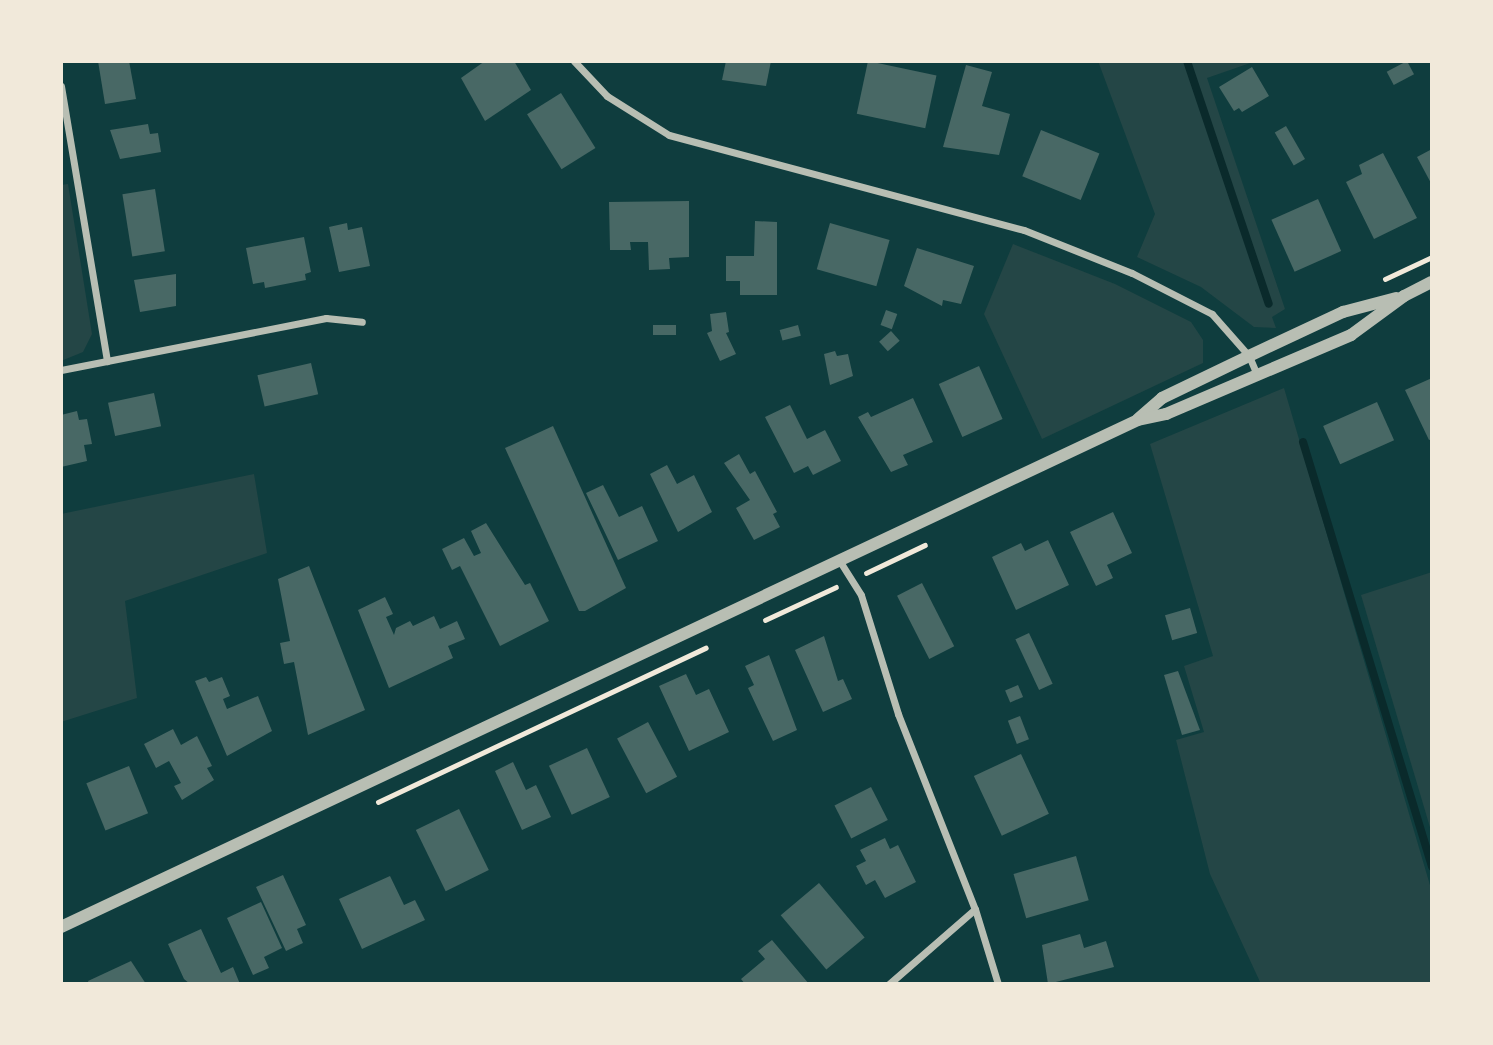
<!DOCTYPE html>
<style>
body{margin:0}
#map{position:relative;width:1493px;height:1045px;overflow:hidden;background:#0f3d3e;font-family:Poppins,sans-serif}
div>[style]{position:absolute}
.green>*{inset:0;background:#244646}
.stream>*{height:8px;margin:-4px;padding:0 4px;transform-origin:4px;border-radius:4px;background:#0a2a2b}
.building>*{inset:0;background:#486865;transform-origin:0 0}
.path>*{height:4.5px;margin:-2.25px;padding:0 2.25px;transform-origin:2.25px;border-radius:2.25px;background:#f1e9da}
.minor>*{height:7px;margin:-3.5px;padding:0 3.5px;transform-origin:3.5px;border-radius:3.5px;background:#b8beb3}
.tertiary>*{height:12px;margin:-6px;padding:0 6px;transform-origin:6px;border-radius:6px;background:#b8beb3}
span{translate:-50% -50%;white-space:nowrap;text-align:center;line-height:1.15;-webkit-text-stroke:6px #f1e9da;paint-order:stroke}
.frame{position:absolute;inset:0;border:63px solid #f1e9da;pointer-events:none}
</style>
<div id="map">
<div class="green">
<i style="clip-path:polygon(1098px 61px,1256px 61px,1207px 78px,1285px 309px,1272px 317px,1276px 328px,1254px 327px,1201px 287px,1137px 257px,1155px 214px)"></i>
<i style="clip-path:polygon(68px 184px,92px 334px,83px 352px,61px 361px,61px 185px)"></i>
<i style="clip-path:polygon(1013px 244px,1115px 284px,1191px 322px,1203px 340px,1203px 363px,1042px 439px,984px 314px)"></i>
<i style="clip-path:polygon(1284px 388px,1432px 892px,1432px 984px,1261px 984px,1210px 874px,1176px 740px,1204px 732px,1184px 666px,1213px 656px,1150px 444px)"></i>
<i style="clip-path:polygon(254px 474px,267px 553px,125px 601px,137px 698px,61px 722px,61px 514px)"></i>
<i style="clip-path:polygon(1432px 572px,1432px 834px,1361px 595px)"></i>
</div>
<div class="stream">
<i style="left:1187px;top:61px;width:256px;rotate:71.4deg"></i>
<i style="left:1303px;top:442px;width:444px;rotate:73.1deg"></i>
</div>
<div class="building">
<i style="clip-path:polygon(98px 61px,129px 61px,136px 99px,105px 104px)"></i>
<i style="clip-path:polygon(485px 61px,514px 61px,531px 90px,485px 121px,461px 78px)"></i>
<i style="clip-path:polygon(726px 61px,771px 61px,766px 86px,722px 80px)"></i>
<i style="left:868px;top:61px;width:70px;height:54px;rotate:12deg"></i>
<i style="left:1407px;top:61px;width:15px;height:23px;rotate:62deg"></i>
<i style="clip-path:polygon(966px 65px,992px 72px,982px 106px,1010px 114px,999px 155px,943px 147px)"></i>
<i style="clip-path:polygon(1252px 67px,1269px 96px,1242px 112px,1239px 108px,1234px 111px,1219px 87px)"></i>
<i style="left:561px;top:93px;width:65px;height:40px;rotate:58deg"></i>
<i style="clip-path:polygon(148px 124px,150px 134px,158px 133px,161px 152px,120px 159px,110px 130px)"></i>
<i style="left:1286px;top:126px;width:38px;height:13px;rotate:60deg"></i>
<i style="left:1041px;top:130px;width:63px;height:50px;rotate:22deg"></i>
<i style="clip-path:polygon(1432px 149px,1432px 185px,1417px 157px)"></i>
<i style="clip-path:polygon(1383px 153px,1417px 218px,1374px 239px,1346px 182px,1362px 174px,1359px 165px)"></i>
<i style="left:155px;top:189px;width:63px;height:33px;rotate:81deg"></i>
<i style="left:1318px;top:199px;width:57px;height:51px;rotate:66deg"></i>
<i style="clip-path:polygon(689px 201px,689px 257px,669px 258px,670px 269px,649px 270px,648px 242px,630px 242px,631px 250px,610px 250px,609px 202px)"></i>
<i style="clip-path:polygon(755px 221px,777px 222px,777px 295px,740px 295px,740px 281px,726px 281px,726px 256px,754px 256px)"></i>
<i style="clip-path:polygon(347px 223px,348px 230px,362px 227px,370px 266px,339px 272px,329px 227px)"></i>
<i style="left:830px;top:223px;width:62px;height:48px;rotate:16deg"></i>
<i style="clip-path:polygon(304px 237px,311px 272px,305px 274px,306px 280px,265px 288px,264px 282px,253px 284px,246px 248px)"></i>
<i style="clip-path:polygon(917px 248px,974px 266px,961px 304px,943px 300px,942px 306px,904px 286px)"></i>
<i style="clip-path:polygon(176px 274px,176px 306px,140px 312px,134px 280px)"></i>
<i style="left:886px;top:310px;width:12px;height:16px;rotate:20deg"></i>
<i style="clip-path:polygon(726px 312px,729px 332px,726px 333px,736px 354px,720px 361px,707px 333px,712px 331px,710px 314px)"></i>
<i style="left:676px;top:325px;width:10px;height:23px;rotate:90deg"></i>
<i style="left:798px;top:325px;width:11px;height:19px;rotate:75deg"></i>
<i style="left:891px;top:331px;width:13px;height:16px;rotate:48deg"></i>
<i style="clip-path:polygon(835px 351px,837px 356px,848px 354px,853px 376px,830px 385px,824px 354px)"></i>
<i style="left:311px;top:363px;width:32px;height:55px;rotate:77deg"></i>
<i style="left:979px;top:366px;width:58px;height:44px;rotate:66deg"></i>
<i style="clip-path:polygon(1432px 378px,1432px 439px,1429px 440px,1405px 390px)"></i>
<i style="left:154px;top:393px;width:34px;height:47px;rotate:78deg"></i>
<i style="clip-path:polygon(913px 398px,933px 442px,903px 455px,908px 465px,891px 472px,858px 417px,868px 412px,871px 417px)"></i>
<i style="left:1377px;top:402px;width:42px;height:59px;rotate:66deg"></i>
<i style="clip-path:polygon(790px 405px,807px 439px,825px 430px,841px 461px,813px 475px,808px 466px,794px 473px,765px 417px)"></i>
<i style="clip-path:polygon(77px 411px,79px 420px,87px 419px,92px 444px,84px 445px,87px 461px,61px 467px,61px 415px)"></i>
<i style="clip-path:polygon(553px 426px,626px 588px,585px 611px,579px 611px,505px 448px)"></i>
<i style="clip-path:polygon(739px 454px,750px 474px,755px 471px,777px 512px,773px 514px,780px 527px,754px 540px,736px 508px,750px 500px,724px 463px)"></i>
<i style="clip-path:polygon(667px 465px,677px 484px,694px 475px,712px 512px,678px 532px,650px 474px)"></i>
<i style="clip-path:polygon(603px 485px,619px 517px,642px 506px,658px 541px,618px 560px,586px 493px)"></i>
<i style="clip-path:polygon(1113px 512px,1132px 553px,1107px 565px,1113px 578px,1096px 586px,1070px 532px)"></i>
<i style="clip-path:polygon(486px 523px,525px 585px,530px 583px,549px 621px,500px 646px,460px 566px,452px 570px,442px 549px,464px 538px,474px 556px,481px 553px,471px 531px)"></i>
<i style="clip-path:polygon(1048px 540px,1069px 585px,1016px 610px,992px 557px,1021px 543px,1025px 551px)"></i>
<i style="clip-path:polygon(309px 566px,365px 710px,308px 735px,294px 662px,284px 664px,280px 643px,290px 641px,278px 579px)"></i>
<i style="left:922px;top:583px;width:71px;height:28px;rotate:63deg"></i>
<i style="clip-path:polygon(385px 597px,393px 614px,386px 617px,394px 635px,396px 628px,410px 621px,413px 626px,434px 616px,440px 629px,457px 621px,465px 639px,448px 646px,453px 658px,389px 688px,358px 610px)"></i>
<i style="left:1190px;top:608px;width:26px;height:26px;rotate:74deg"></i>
<i style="left:1029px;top:633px;width:56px;height:15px;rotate:65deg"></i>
<i style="clip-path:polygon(824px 636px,838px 681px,843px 679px,852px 699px,823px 712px,795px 650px)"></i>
<i style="clip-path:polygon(769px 655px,797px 730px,773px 741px,748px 688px,754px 685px,745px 666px)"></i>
<i style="clip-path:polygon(1178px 671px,1200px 730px,1182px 735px,1164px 675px)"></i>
<i style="clip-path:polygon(686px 674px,696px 695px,709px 689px,729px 732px,689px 751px,659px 686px)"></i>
<i style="clip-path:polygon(206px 677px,209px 682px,222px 677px,230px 696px,223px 699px,227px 709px,258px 696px,272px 731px,227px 756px,195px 681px)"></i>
<i style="left:1018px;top:685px;width:13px;height:14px;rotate:67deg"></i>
<i style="left:1020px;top:716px;width:25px;height:13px;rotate:69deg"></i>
<i style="left:648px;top:722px;width:62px;height:35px;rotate:62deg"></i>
<i style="clip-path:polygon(173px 729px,181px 745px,197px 736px,212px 766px,207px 768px,214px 780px,182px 800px,174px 786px,181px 783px,169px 761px,156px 768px,144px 744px)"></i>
<i style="left:587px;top:748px;width:54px;height:42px;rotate:65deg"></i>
<i style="left:1021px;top:754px;width:66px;height:52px;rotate:65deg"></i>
<i style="clip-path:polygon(513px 762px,526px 790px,536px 785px,551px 817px,522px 830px,495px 771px)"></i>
<i style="left:129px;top:766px;width:51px;height:46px;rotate:68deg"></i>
<i style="left:871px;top:787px;width:37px;height:41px;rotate:63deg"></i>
<i style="left:459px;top:809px;width:68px;height:48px;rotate:64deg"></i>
<i style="clip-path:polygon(885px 838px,890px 849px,898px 845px,916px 882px,885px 898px,875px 880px,866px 885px,856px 866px,866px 861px,860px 850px)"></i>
<i style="left:1076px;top:856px;width:46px;height:65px;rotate:74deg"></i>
<i style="clip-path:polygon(283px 875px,306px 925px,297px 929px,303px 943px,286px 951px,256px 887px)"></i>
<i style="clip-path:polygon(390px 876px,404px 905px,415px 900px,425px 920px,362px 949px,339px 899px)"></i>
<i style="left:819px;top:883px;width:71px;height:50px;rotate:50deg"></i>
<i style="clip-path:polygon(261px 902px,282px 948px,264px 957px,269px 968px,253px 975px,227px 918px)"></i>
<i style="clip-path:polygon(201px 929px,221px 973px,233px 967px,240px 984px,190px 984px,184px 979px,168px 944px)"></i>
<i style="clip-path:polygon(1080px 934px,1084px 948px,1106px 941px,1114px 967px,1048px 984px,1042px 945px)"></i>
<i style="clip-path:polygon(772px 940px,809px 984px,745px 984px,741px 979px,765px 959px,758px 951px)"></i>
<i style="clip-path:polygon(131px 961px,146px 984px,89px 984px,88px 981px)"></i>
</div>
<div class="path">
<i style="left:1385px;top:279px;width:52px;rotate:-25.1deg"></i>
<i style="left:866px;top:573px;width:65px;rotate:-25.4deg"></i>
<i style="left:765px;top:620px;width:78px;rotate:-24.9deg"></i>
<i style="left:378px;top:802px;width:362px;rotate:-25.2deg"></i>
</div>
<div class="minor">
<i style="left:574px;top:61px;width:48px;rotate:46.7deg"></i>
<i style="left:607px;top:96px;width:73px;rotate:32.2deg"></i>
<i style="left:669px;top:135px;width:367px;rotate:15deg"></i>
<i style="left:1024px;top:230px;width:116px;rotate:21.7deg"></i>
<i style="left:1132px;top:273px;width:90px;rotate:27.1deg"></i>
<i style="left:1212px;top:314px;width:56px;rotate:48.6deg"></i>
<i style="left:1249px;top:356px;width:21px;rotate:67deg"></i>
<i style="left:61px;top:86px;width:279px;rotate:80.5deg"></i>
<i style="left:61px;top:370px;width:270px;rotate:-11.1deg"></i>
<i style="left:326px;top:318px;width:36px;rotate:6deg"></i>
<i style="left:839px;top:560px;width:41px;rotate:57.8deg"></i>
<i style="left:861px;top:595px;width:125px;rotate:72.7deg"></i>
<i style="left:898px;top:714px;width:210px;rotate:68.5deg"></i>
<i style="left:975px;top:909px;width:78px;rotate:73deg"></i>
<i style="left:889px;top:984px;width:114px;rotate:-41.1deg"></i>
</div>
<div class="tertiary">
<i style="left:1138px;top:419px;width:32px;rotate:-41deg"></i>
<i style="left:1162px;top:398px;width:97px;rotate:-25.8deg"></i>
<i style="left:1249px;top:356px;width:104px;rotate:-25.1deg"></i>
<i style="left:1343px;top:312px;width:55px;rotate:-14.8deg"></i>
<i style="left:61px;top:927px;width:1190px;rotate:-25.21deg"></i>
<i style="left:1138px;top:420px;width:29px;rotate:-12deg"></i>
<i style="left:1166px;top:414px;width:201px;rotate:-23.1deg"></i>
<i style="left:1351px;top:335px;width:66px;rotate:-36.3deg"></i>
<i style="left:1404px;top:296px;width:31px;rotate:-27deg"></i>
</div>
<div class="frame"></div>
</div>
